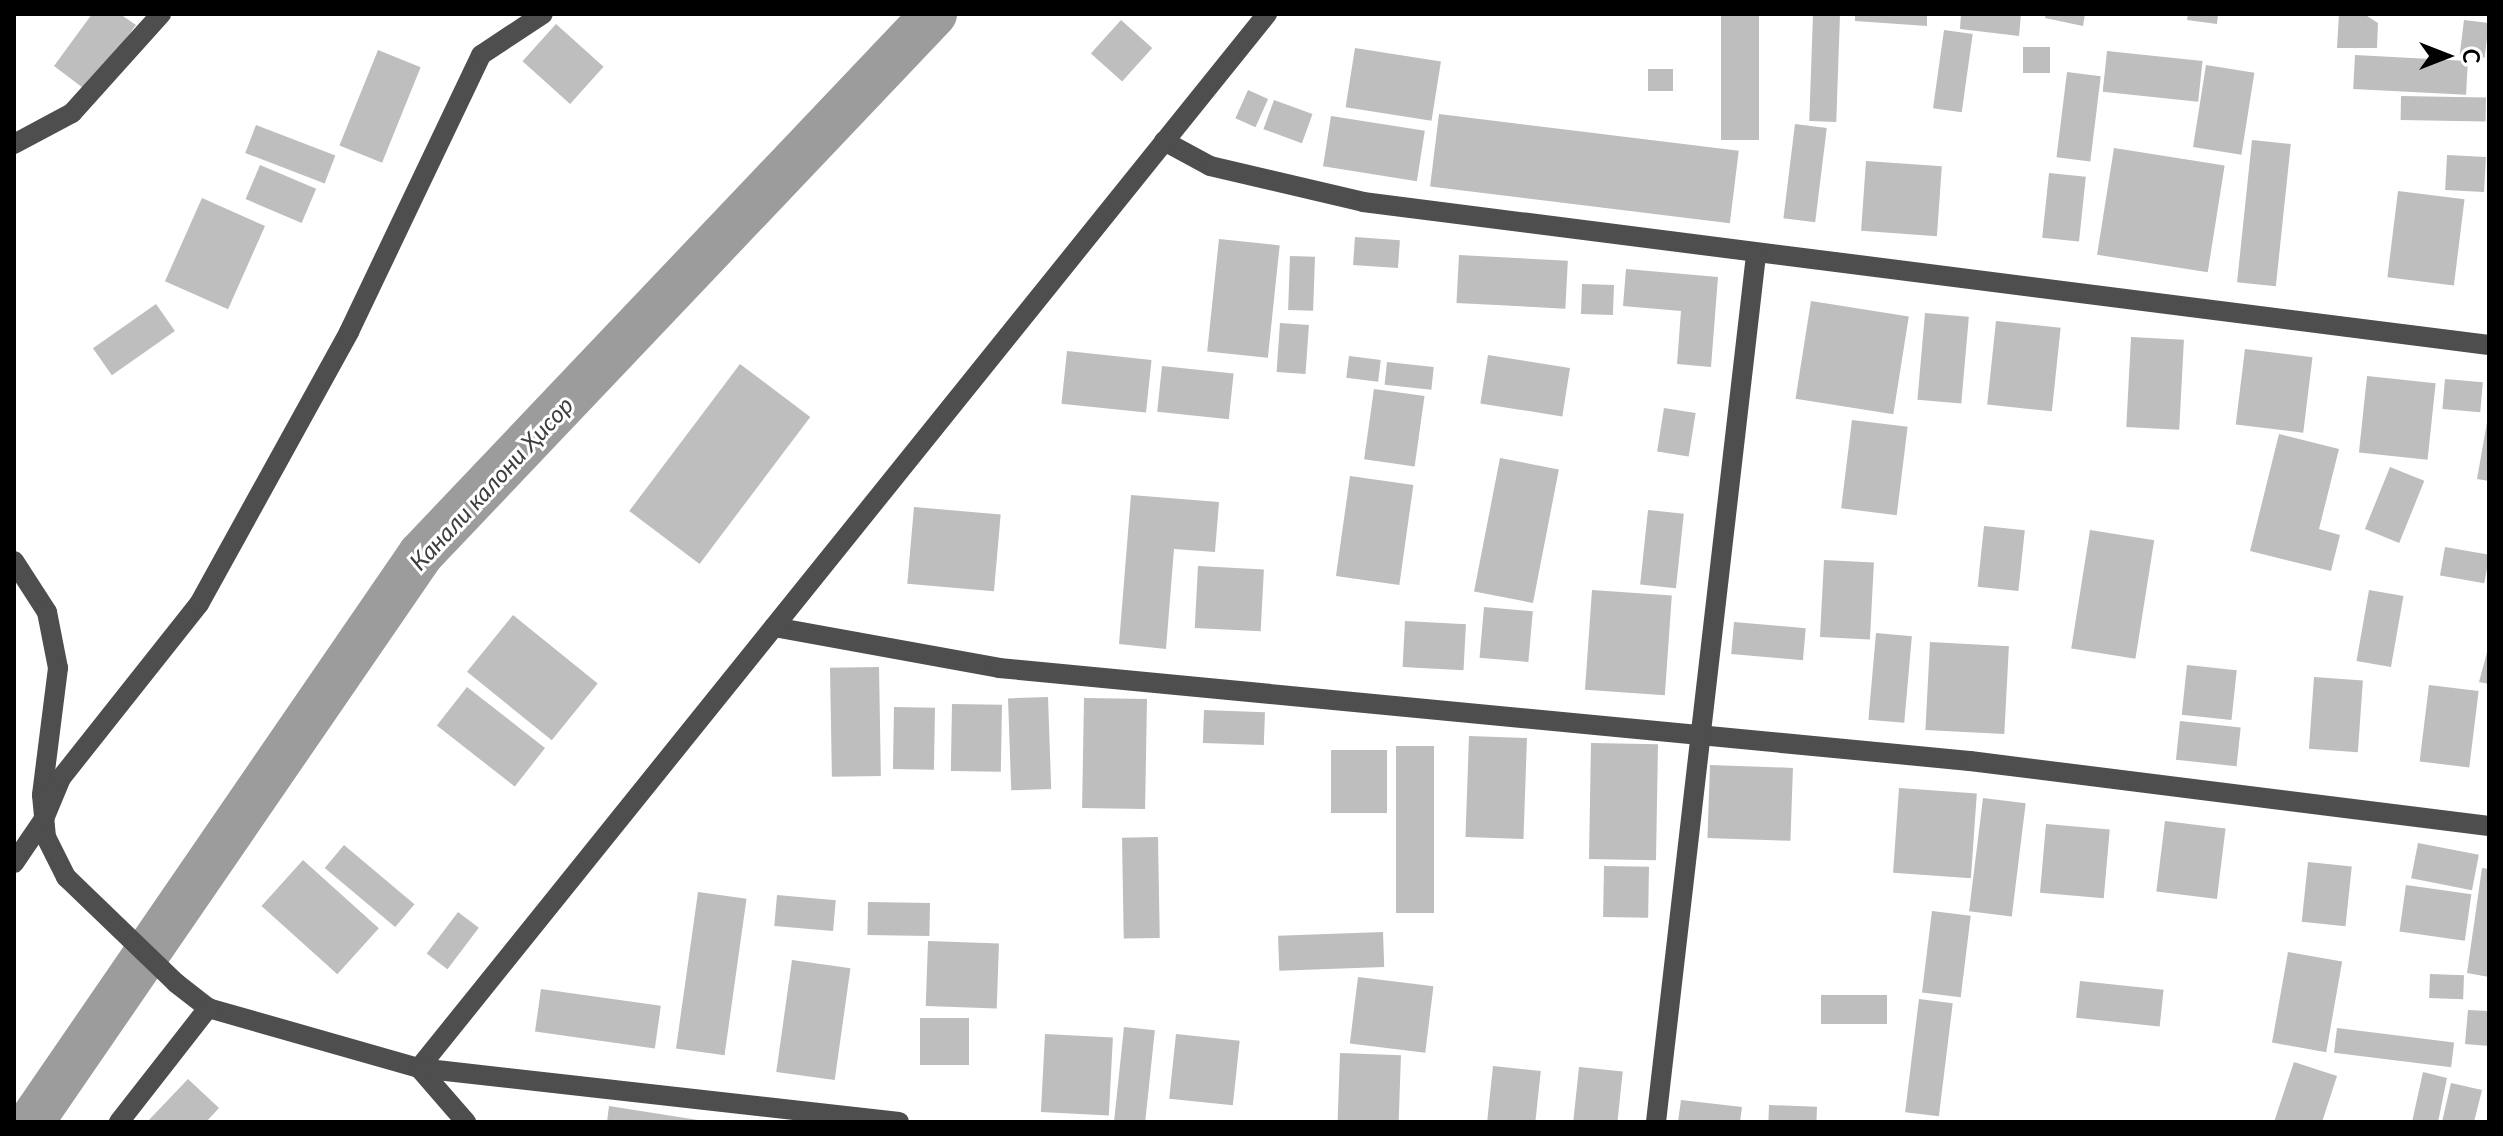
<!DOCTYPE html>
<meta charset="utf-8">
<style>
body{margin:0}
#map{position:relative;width:2503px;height:1136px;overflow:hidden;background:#fff;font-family:Lato,sans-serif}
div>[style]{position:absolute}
.canal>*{height:46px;margin:-23px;padding:0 23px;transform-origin:23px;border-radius:23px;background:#9c9c9c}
.building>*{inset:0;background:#bebebe;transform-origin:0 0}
.minor>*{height:20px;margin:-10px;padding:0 10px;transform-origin:10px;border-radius:10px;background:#4e4e4e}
span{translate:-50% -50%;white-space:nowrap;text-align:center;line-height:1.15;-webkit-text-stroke:6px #fff;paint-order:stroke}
.water-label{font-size:24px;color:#3d3d3d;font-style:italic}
.frame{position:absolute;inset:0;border:16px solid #000;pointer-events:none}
.north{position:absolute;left:2407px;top:16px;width:80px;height:80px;-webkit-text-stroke:6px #fff;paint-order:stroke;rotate:90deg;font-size:22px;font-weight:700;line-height:32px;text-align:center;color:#000}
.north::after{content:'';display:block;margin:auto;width:28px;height:36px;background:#000;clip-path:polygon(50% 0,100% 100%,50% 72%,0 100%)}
</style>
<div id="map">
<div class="canal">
<i style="left:31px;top:1122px;width:689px;rotate:-55.53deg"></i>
<i style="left:421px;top:554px;width:745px;rotate:-46.47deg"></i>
</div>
<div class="building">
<i style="clip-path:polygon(92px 14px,120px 14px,136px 25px,87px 91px,54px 66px)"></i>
<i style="left:1721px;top:14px;width:38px;height:126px"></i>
<i style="left:1813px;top:14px;width:27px;height:107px;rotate:2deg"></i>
<i style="clip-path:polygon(1855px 14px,1927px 14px,1927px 26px,1855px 21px)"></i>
<i style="clip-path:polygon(1961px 14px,2021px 14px,2019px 36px,1960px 29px)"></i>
<i style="clip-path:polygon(2046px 14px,2085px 14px,2083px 26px,2045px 18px)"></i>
<i style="clip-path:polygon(2188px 14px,2218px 14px,2217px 24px,2187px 20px)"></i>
<i style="clip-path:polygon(2339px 14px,2364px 14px,2378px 23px,2377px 48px,2337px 48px)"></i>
<i style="left:1121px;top:20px;width:42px;height:45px;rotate:42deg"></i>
<i style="left:2464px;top:20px;width:25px;height:35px;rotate:7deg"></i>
<i style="left:556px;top:24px;width:64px;height:50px;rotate:42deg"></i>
<i style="left:1944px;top:30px;width:29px;height:79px;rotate:8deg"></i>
<i style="left:2023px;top:47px;width:27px;height:26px"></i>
<i style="left:1355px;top:48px;width:87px;height:60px;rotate:9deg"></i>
<i style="left:378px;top:50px;width:46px;height:103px;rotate:22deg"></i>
<i style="left:2107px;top:51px;width:96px;height:41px;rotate:6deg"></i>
<i style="left:2355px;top:55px;width:113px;height:34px;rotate:3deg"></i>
<i style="left:2206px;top:65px;width:49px;height:83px;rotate:9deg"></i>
<i style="left:1648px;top:69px;width:25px;height:22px"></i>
<i style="left:2067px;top:72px;width:34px;height:86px;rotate:7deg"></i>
<i style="left:1248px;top:90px;width:22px;height:31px;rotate:24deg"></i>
<i style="left:2401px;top:96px;width:85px;height:24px;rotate:1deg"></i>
<i style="left:1274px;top:100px;width:41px;height:31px;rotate:20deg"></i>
<i style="left:1439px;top:114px;width:302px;height:73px;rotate:7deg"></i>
<i style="left:1331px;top:116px;width:95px;height:51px;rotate:9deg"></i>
<i style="left:1795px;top:124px;width:32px;height:95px;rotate:7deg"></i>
<i style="left:256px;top:125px;width:85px;height:30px;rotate:21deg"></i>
<i style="left:2252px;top:140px;width:39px;height:143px;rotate:6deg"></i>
<i style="left:2114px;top:148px;width:112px;height:108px;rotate:9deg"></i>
<i style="left:2447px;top:155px;width:39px;height:35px;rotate:3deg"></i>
<i style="left:1866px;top:161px;width:76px;height:70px;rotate:4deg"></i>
<i style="left:260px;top:165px;width:61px;height:37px;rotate:23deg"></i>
<i style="left:2049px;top:173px;width:37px;height:65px;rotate:6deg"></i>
<i style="left:2398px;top:191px;width:67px;height:87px;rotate:7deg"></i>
<i style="left:202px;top:198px;width:69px;height:91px;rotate:24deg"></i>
<i style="left:1355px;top:237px;width:45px;height:28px;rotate:4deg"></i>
<i style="left:1219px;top:239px;width:61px;height:113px;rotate:6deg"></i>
<i style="left:1459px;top:255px;width:109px;height:48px;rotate:3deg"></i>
<i style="left:1290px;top:256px;width:25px;height:54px;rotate:2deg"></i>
<i style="clip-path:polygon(1626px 269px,1718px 277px,1711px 367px,1677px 364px,1681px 311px,1623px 306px)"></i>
<i style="left:1582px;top:284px;width:32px;height:30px;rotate:2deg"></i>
<i style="left:1811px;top:301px;width:99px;height:99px;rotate:9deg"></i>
<i style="left:156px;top:304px;width:33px;height:77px;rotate:55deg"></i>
<i style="left:1925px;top:313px;width:44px;height:87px;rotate:5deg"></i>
<i style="left:1996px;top:321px;width:65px;height:84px;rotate:6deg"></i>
<i style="left:1280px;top:323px;width:29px;height:49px;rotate:4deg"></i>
<i style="left:2131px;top:337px;width:53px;height:90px;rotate:3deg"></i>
<i style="left:2245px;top:349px;width:68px;height:76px;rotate:7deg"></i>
<i style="left:1067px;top:351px;width:85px;height:53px;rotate:6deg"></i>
<i style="left:1488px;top:355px;width:83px;height:49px;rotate:9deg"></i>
<i style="left:1349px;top:356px;width:32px;height:22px;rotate:7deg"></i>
<i style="left:1387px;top:362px;width:47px;height:23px;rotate:6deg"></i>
<i style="left:740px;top:364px;width:88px;height:184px;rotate:37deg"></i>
<i style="left:1162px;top:366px;width:72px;height:46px;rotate:6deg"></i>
<i style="left:2367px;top:376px;width:69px;height:77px;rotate:6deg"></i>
<i style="left:2445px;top:379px;width:38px;height:30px;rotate:5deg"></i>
<i style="left:1374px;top:389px;width:51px;height:71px;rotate:8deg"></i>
<i style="left:1664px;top:408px;width:32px;height:44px;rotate:9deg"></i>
<i style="clip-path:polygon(2489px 411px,2489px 481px,2477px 479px)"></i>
<i style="left:1852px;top:420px;width:56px;height:89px;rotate:7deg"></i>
<i style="clip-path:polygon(2279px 434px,2339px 449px,2319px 529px,2340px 535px,2331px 571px,2250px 551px)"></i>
<i style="left:1500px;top:458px;width:60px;height:136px;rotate:11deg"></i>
<i style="left:2390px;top:467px;width:37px;height:67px;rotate:22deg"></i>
<i style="left:1350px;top:476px;width:64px;height:101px;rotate:8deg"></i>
<i style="clip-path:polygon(1131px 495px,1219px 502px,1215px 552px,1174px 549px,1166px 649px,1119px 644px)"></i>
<i style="left:914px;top:507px;width:87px;height:77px;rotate:5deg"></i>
<i style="left:1648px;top:510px;width:36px;height:75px;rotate:6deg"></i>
<i style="left:1984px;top:526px;width:41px;height:61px;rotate:6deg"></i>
<i style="left:2090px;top:530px;width:65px;height:120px;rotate:9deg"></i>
<i style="left:2445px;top:547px;width:45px;height:29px;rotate:10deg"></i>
<i style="left:1824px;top:560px;width:50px;height:77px;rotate:3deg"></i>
<i style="left:1198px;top:566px;width:66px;height:62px;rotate:3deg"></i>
<i style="left:1592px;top:590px;width:80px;height:100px;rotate:4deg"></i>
<i style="left:2369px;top:590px;width:35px;height:72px;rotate:10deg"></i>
<i style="left:1484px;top:607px;width:49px;height:51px;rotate:5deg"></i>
<i style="left:513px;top:615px;width:109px;height:73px;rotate:39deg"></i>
<i style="left:1405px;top:621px;width:61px;height:46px;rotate:3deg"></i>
<i style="left:1734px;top:622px;width:72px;height:32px;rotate:5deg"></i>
<i style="left:1876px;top:633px;width:36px;height:87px;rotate:5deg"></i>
<i style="left:1930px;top:642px;width:79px;height:88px;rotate:3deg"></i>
<i style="clip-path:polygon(2489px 645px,2489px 684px,2479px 682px)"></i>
<i style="left:2187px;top:665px;width:50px;height:50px;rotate:6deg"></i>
<i style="left:879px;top:667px;width:109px;height:49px;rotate:89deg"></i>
<i style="left:2314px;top:677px;width:49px;height:72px;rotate:4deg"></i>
<i style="left:2429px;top:685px;width:50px;height:77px;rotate:7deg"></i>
<i style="left:467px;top:687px;width:99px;height:49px;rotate:38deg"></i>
<i style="left:1048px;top:697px;width:92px;height:40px;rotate:88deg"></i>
<i style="left:1084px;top:698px;width:63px;height:110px;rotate:1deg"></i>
<i style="left:952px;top:704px;width:50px;height:67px;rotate:1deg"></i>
<i style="left:894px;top:707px;width:41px;height:62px;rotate:1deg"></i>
<i style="left:1204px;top:710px;width:61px;height:33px;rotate:2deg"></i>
<i style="left:2180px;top:721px;width:61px;height:39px;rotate:6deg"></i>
<i style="left:1469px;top:736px;width:58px;height:101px;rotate:2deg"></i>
<i style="left:1591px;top:743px;width:67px;height:116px;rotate:1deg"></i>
<i style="left:1396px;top:746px;width:38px;height:167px"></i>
<i style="left:1331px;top:750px;width:56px;height:63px"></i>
<i style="left:1710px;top:765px;width:83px;height:73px;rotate:2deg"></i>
<i style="left:1899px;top:788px;width:78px;height:85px;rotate:4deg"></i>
<i style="left:1983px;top:798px;width:43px;height:114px;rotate:7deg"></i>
<i style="left:2165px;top:821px;width:61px;height:71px;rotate:7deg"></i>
<i style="left:2046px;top:824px;width:64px;height:69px;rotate:5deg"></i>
<i style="left:1158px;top:837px;width:101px;height:36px;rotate:89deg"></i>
<i style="left:2418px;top:843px;width:62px;height:36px;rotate:11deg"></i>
<i style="left:344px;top:845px;width:92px;height:30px;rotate:40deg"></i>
<i style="left:303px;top:860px;width:102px;height:62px;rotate:42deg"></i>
<i style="left:2308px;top:862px;width:44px;height:60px;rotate:6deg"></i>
<i style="left:1604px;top:866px;width:45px;height:51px;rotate:1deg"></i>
<i style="clip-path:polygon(2482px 868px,2489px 869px,2489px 977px,2467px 973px)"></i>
<i style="left:2406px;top:885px;width:66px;height:47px;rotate:8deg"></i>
<i style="left:698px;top:892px;width:49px;height:158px;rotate:8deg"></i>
<i style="left:777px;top:895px;width:59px;height:31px;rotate:5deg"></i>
<i style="left:868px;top:902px;width:62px;height:33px;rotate:1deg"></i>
<i style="left:1932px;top:911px;width:39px;height:82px;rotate:7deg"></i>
<i style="left:458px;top:912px;width:26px;height:52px;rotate:37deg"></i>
<i style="left:1383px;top:932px;width:35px;height:105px;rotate:88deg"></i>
<i style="left:928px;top:941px;width:71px;height:65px;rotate:2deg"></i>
<i style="left:2288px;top:952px;width:55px;height:92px;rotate:10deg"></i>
<i style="left:792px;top:960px;width:59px;height:113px;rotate:8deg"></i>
<i style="left:2430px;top:974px;width:34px;height:24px;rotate:2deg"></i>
<i style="left:1358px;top:977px;width:76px;height:67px;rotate:7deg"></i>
<i style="left:2080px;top:981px;width:84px;height:37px;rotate:6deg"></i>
<i style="left:541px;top:989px;width:121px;height:43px;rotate:8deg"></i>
<i style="left:1821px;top:995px;width:66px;height:29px"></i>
<i style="left:1919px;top:999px;width:34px;height:114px;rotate:7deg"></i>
<i style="clip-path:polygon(2468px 1010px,2489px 1011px,2489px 1046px,2465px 1044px)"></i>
<i style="left:920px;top:1018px;width:49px;height:47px"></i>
<i style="left:1124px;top:1027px;width:31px;height:94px;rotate:6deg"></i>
<i style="left:2337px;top:1028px;width:118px;height:25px;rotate:7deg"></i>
<i style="left:1045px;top:1034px;width:68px;height:78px;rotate:3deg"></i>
<i style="left:1176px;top:1034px;width:64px;height:65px;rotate:6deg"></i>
<i style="left:1340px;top:1053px;width:61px;height:69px;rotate:2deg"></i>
<i style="clip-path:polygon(2294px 1062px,2337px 1076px,2322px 1122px,2274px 1122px)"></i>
<i style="left:1493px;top:1066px;width:48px;height:56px;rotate:6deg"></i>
<i style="left:1579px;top:1067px;width:44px;height:55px;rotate:6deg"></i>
<i style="clip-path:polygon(2423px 1072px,2447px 1078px,2438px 1122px,2412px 1122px)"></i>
<i style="clip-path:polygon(188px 1079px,219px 1108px,206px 1122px,147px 1122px)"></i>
<i style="clip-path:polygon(2451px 1083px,2482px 1090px,2474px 1122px,2442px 1122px)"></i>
<i style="clip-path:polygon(1681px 1100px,1742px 1107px,1740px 1122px,1678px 1122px)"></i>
<i style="left:1769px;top:1105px;width:48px;height:17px;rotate:2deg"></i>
<i style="clip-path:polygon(609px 1106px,698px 1120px,698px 1122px,607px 1122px)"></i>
</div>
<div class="minor">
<i style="left:1164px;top:141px;width:52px;rotate:28.5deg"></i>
<i style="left:1210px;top:166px;width:157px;rotate:13.2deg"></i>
<i style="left:1363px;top:202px;width:1135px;rotate:7.24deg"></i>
<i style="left:14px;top:144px;width:66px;rotate:-28.1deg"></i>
<i style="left:72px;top:113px;width:133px;rotate:-48deg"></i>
<i style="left:14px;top:561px;width:61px;rotate:57.1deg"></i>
<i style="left:47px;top:612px;width:57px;rotate:78.9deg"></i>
<i style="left:58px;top:668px;width:128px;rotate:97.2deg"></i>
<i style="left:42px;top:795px;width:42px;rotate:84.6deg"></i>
<i style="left:46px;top:837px;width:45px;rotate:63.4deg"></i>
<i style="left:66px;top:877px;width:153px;rotate:43.9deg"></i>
<i style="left:176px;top:983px;width:41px;rotate:38deg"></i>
<i style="left:208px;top:1008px;width:219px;rotate:15.9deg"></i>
<i style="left:419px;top:1068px;width:72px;rotate:49deg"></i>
<i style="left:774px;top:627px;width:229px;rotate:10.3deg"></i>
<i style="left:999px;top:668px;width:975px;rotate:5.47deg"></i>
<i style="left:1970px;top:761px;width:523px;rotate:7.14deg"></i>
<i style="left:14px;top:863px;width:53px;rotate:-55.7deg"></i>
<i style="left:44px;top:819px;width:44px;rotate:-67.5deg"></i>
<i style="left:61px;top:778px;width:222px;rotate:-51.6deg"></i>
<i style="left:199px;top:604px;width:311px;rotate:-61.1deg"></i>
<i style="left:349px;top:332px;width:307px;rotate:-64.5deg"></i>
<i style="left:481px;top:55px;width:74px;rotate:-33.5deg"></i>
<i style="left:419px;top:1068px;width:1353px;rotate:-51.18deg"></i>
<i style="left:419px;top:1068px;width:483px;rotate:6.4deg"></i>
<i style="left:119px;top:1122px;width:145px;rotate:-52deg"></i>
<i style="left:1656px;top:1122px;width:873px;rotate:-83.42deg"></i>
</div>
<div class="water-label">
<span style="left:491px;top:483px;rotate:-47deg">Канали калони Ҳисор</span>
</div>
<div class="frame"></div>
<div class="north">С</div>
</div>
